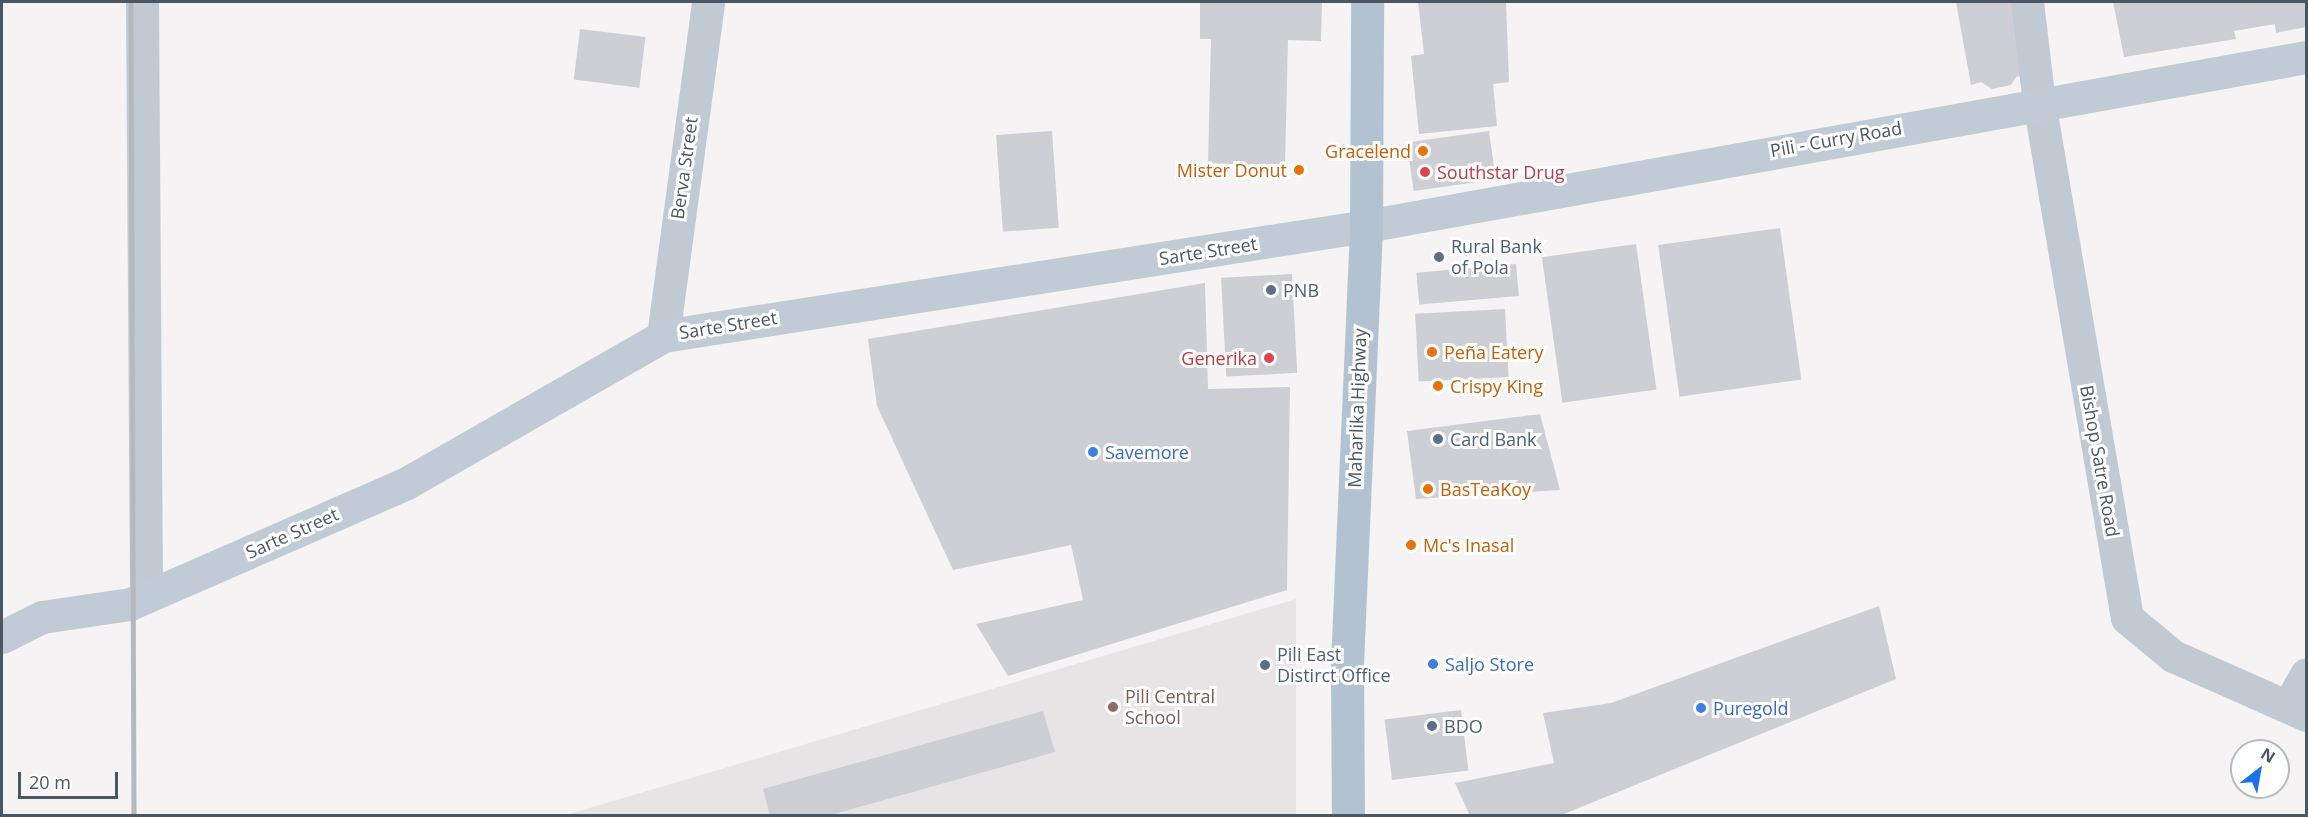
<!DOCTYPE html>
<meta charset="utf-8">
<style>
body{margin:0}
#map{position:relative;width:2308px;height:817px;overflow:hidden;background:#f5f3f3;font-family:"Open Sans",sans-serif}
div>[style]{position:absolute}
.education>*{inset:0;background:#e6e4e5}
.building>*{inset:0;background:#cdcfd5;transform-origin:0 0}
.street>*{height:33px;margin:-16.5px;padding:0 16.5px;transform-origin:16.5px;border-radius:16.5px;background:#c1cad2}
.secondary>*{height:33px;margin:-16.5px;padding:0 16.5px;transform-origin:16.5px;border-radius:16.5px;background:#c1cbd6}
.primary>*{height:33px;margin:-16.5px;padding:0 16.5px;transform-origin:16.5px;border-radius:16.5px;background:#b3c2d1}
.rail>*{height:4.5px;margin:-2.25px;padding:0 2.25px;transform-origin:2.25px;border-radius:2.25px;background:#b5b8bd}
.dots>*{width:16px;height:16px;translate:-50% -50%;box-sizing:border-box;border:3px solid #fff;border-radius:50%}
span{translate:-50% -50%;white-space:nowrap;text-align:center;line-height:1.15;-webkit-text-stroke:6px #fff;paint-order:stroke}
.street-label{font-size:18px;color:#4a5661}
.food-label{font-size:18px;color:#c56008}
.right{translate:-100% -50%;text-align:right}
.left{translate:0 -50%;text-align:left}
.health-label{font-size:18px;color:#be3a42}
.service-label{font-size:18px;color:#4e5e75}
.shop-label{font-size:18px;color:#366cbe}
.education-label{font-size:18px;color:#785e54}
.frame{position:absolute;inset:0;border:3px solid #4a5661;pointer-events:none}
.north{position:absolute;left:2230px;top:739px;width:60px;height:60px;box-sizing:border-box;background:#fff;border:2px solid #b7bbc0;border-radius:50%;rotate:31deg;font-size:16px;font-weight:700;line-height:24px;text-align:center;color:#4a5661}
.north::after{content:'';display:block;margin:auto;width:21px;height:27px;background:#1a73e8;clip-path:polygon(50% 0,100% 100%,50% 72%,0 100%)}
.scale{position:absolute;left:18px;top:772px;width:100px;height:27px;box-sizing:border-box;border:3px solid #4a5661;border-top:0;padding-left:8px;font-size:18px;line-height:21px;white-space:nowrap;color:#4a5661;-webkit-text-stroke:4px #fff;paint-order:stroke}
</style>
<div id="map">
<div class="education">
<i style="clip-path:polygon(1296px 599px,1296px 815px,566px 815px)"></i>
</div>
<div class="building">
<i style="clip-path:polygon(1200px 2px,1322px 2px,1321px 41px,1288px 40px,1285px 166px,1208px 163px,1211px 39px,1200px 39px)"></i>
<i style="clip-path:polygon(1418px 2px,1506px 2px,1509px 82px,1493px 84px,1497px 126px,1419px 134px,1411px 56px,1424px 54px)"></i>
<i style="clip-path:polygon(1956px 2px,2014px 2px,2026px 79px,2017px 76px,2011px 85px,1992px 89px,1981px 82px,1971px 85px)"></i>
<i style="clip-path:polygon(2113px 2px,2306px 2px,2306px 27px,2276px 33px,2275px 24px,2234px 31px,2236px 39px,2124px 57px)"></i>
<i style="left:580px;top:29px;width:66px;height:51px;rotate:7deg"></i>
<i style="left:1052px;top:131px;width:97px;height:56px;rotate:86deg"></i>
<i style="left:1489px;top:131px;width:49px;height:83px;rotate:82deg"></i>
<i style="left:1780px;top:228px;width:153px;height:123px;rotate:82deg"></i>
<i style="left:1636px;top:244px;width:147px;height:95px;rotate:82deg"></i>
<i style="left:1516px;top:264px;width:32px;height:100px;rotate:85deg"></i>
<i style="left:1292px;top:274px;width:99px;height:71px;rotate:87deg"></i>
<i style="clip-path:polygon(1205px 283px,1208px 389px,1290px 387px,1287px 590px,1008px 676px,976px 624px,1083px 600px,1071px 545px,953px 570px,877px 406px,868px 339px)"></i>
<i style="left:1505px;top:309px;width:68px;height:90px;rotate:87deg"></i>
<i style="clip-path:polygon(1540px 414px,1560px 490px,1416px 499px,1407px 431px)"></i>
<i style="clip-path:polygon(1879px 606px,1896px 679px,1559px 816px,1470px 816px,1455px 783px,1554px 763px,1543px 713px,1611px 703px)"></i>
<i style="left:1461px;top:710px;width:61px;height:77px;rotate:83deg"></i>
<i style="clip-path:polygon(1043px 711px,1055px 752px,827px 816px,770px 816px,763px 789px)"></i>
</div>
<div class="street">
<i style="left:142px;top:2px;width:595px;rotate:89.61deg"></i>
<i style="left:2027px;top:2px;width:101px;rotate:83.2deg"></i>
<i style="left:2039px;top:102px;width:523px;rotate:80.32deg"></i>
<i style="left:2127px;top:618px;width:60px;rotate:39.6deg"></i>
<i style="left:2173px;top:656px;width:145px;rotate:23.9deg"></i>
<i style="left:663px;top:336px;width:337px;rotate:-82.3deg"></i>
<i style="left:2289px;top:705px;width:35px;rotate:-61deg"></i>
</div>
<div class="secondary">
<i style="left:2px;top:637px;width:45px;rotate:-26.6deg"></i>
<i style="left:42px;top:617px;width:89px;rotate:-8.4deg"></i>
<i style="left:130px;top:604px;width:300px;rotate:-23.6deg"></i>
<i style="left:405px;top:484px;width:297px;rotate:-29.8deg"></i>
<i style="left:663px;top:336px;width:712px;rotate:-8.89deg"></i>
<i style="left:1366px;top:226px;width:955px;rotate:-10.19deg"></i>
</div>
<div class="primary">
<i style="left:1348px;top:816px;width:152px;rotate:-90.4deg"></i>
<i style="left:1347px;top:664px;width:438px;rotate:-87.5deg"></i>
<i style="left:1366px;top:226px;width:224px;rotate:-89.7deg"></i>
</div>
<div class="rail">
<i style="left:131px;top:2px;width:814px;rotate:89.79deg"></i>
</div>
<div class="dots">
<i style="left:1423px;top:151px;background:#e8710a"></i>
<i style="left:1299px;top:170px;background:#e8710a"></i>
<i style="left:1425px;top:172px;background:#e0444e"></i>
<i style="left:1439px;top:257px;background:#5c6f8a"></i>
<i style="left:1271px;top:290px;background:#5c6f8a"></i>
<i style="left:1432px;top:352px;background:#e8710a"></i>
<i style="left:1269px;top:358px;background:#e0444e"></i>
<i style="left:1438px;top:386px;background:#e8710a"></i>
<i style="left:1438px;top:439px;background:#5c6f8a"></i>
<i style="left:1093px;top:452px;background:#3f7fe0"></i>
<i style="left:1428px;top:489px;background:#e8710a"></i>
<i style="left:1411px;top:545px;background:#e8710a"></i>
<i style="left:1433px;top:664px;background:#3f7fe0"></i>
<i style="left:1265px;top:665px;background:#5c6f8a"></i>
<i style="left:1113px;top:707px;background:#8d6e63"></i>
<i style="left:1701px;top:708px;background:#3f7fe0"></i>
<i style="left:1432px;top:726px;background:#5c6f8a"></i>
</div>
<div class="street-label">
<span style="left:1836px;top:139px;rotate:-10deg">Pili - Curry Road</span>
<span style="left:684px;top:168px;rotate:-82deg">Berva Street</span>
<span style="left:1208px;top:251px;rotate:-9deg">Sarte Street</span>
<span style="left:728px;top:325px;rotate:-9deg">Sarte Street</span>
<span style="left:1357px;top:408px;rotate:-88deg">Maharlika Highway</span>
<span style="left:2100px;top:461px;rotate:80deg">Bishop Satre Road</span>
<span style="left:292px;top:533px;rotate:-24deg">Sarte Street</span>
</div>
<div class="food-label">
<span class="right" style="left:1411px;top:151px">Gracelend</span>
<span class="right" style="left:1287px;top:170px">Mister Donut</span>
<span class="left" style="left:1444px;top:352px">Peña Eatery</span>
<span class="left" style="left:1450px;top:386px">Crispy King</span>
<span class="left" style="left:1440px;top:489px">BasTeaKoy</span>
<span class="left" style="left:1423px;top:545px">Mc's Inasal</span>
</div>
<div class="health-label">
<span class="left" style="left:1437px;top:172px">Southstar Drug</span>
<span class="right" style="left:1257px;top:358px">Generika</span>
</div>
<div class="service-label">
<span class="left" style="left:1451px;top:257px">Rural Bank<br>of Pola</span>
<span class="left" style="left:1283px;top:290px">PNB</span>
<span class="left" style="left:1450px;top:439px">Card Bank</span>
<span class="left" style="left:1277px;top:665px">Pili East<br>Distirct Office</span>
<span class="left" style="left:1444px;top:726px">BDO</span>
</div>
<div class="shop-label">
<span class="left" style="left:1105px;top:452px">Savemore</span>
<span class="left" style="left:1445px;top:664px">Saljo Store</span>
<span class="left" style="left:1713px;top:708px">Puregold</span>
</div>
<div class="education-label">
<span class="left" style="left:1125px;top:707px">Pili Central<br>School</span>
</div>
<div class="frame"></div>
<div class="north">N</div>
<div class="scale">20 m</div>
</div>
